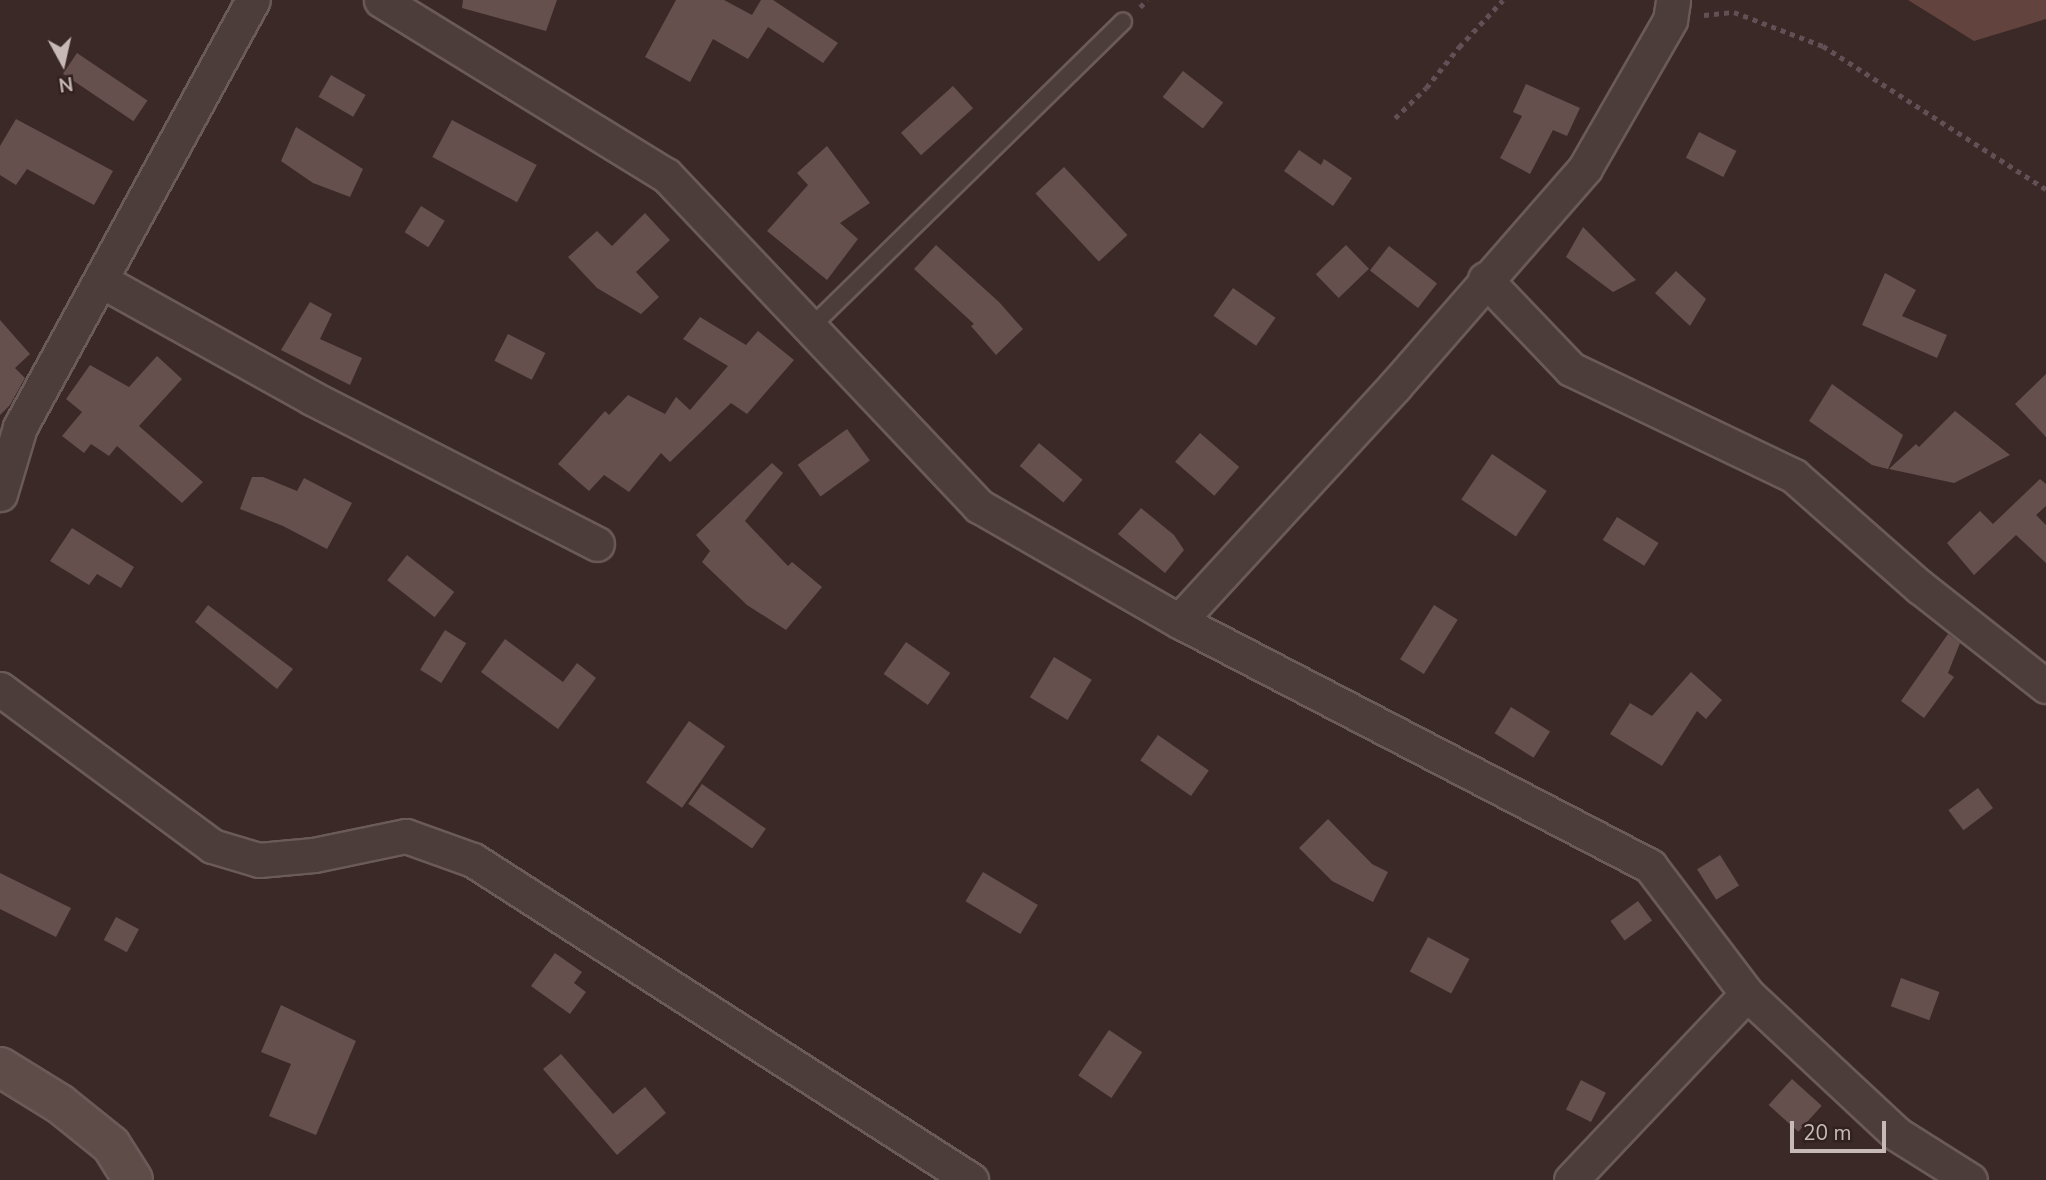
<!DOCTYPE html>
<style>
body{margin:0}
#map{position:relative;width:2046px;height:1180px;overflow:hidden;background:#3b2927;font-family:"Nunito Sans",sans-serif}
div>[style]{position:absolute}
.water>*{inset:0;background:#62433e}
.building>*{inset:0;background:#65504d;transform-origin:0 0}
.path>*{height:4.5px;margin-top:-2.25px;transform-origin:0;background:repeating-linear-gradient(90deg,#625056 0 5px,transparent 0 10px)}
.roads{filter:drop-shadow(2px 0 #6a5a58) drop-shadow(-2px 0 #6a5a58) drop-shadow(0 2px #6a5a58) drop-shadow(0 -2px #6a5a58)}
.lane>*{height:16px;margin:-8px;padding:0 8px;transform-origin:8px;border-radius:8px;background:#4c3c3a}
.street>*{height:33px;margin:-16.5px;padding:0 16.5px;transform-origin:16.5px;border-radius:16.5px;background:#4c3c3a}
.secondary>*{height:38px;margin:-19px;padding:0 19px;transform-origin:19px;border-radius:19px;background:#5e4c49}
span{translate:-50% -50%;white-space:nowrap;text-align:center;line-height:1.15;-webkit-text-stroke:5px #31211f;paint-order:stroke}
.north{position:absolute;left:28px;top:28px;width:70px;height:70px;-webkit-text-stroke:5px #31211f;paint-order:stroke;rotate:172deg;font-size:19px;font-weight:700;line-height:28px;text-align:center;color:#c7b9b6}
.north::after{content:'';display:block;margin:auto;width:24px;height:32px;background:#c7b9b6;clip-path:polygon(50% 0,100% 100%,50% 72%,0 100%)}
.scale{position:absolute;left:1790px;top:1121px;width:96px;height:32px;box-sizing:border-box;border:4px solid #c7b9b6;border-top:0;padding-left:9px;font-size:21px;line-height:24px;white-space:nowrap;color:#c7b9b6;-webkit-text-stroke:5px #31211f;paint-order:stroke}
</style>
<div id="map">
<div class="water">
<i style="clip-path:polygon(1908px 0,2046px 0,2046px 19px,1974px 41px)"></i>
</div>
<div class="building">
<i style="clip-path:polygon(463px 0,557px 0,546px 31px,462px 8px)"></i>
<i style="clip-path:polygon(676px 0,724px 0,752px 15px,761px 0,773px 0,838px 43px,823px 63px,768px 27px,748px 59px,713px 39px,690px 82px,645px 57px)"></i>
<i style="left:77px;top:53px;width:85px;height:25px;rotate:34deg"></i>
<i style="left:1183px;top:71px;width:51px;height:33px;rotate:38deg"></i>
<i style="left:331px;top:75px;width:40px;height:25px;rotate:30deg"></i>
<i style="clip-path:polygon(1526px 84px,1580px 108px,1567px 136px,1553px 130px,1530px 174px,1500px 158px,1522px 116px,1513px 112px)"></i>
<i style="left:953px;top:86px;width:30px;height:70px;rotate:48deg"></i>
<i style="clip-path:polygon(16px 119px,113px 171px,94px 205px,27px 169px,16px 185px,0 175px,0 146px)"></i>
<i style="left:452px;top:120px;width:96px;height:42px;rotate:28deg"></i>
<i style="clip-path:polygon(296px 127px,363px 169px,350px 197px,313px 183px,281px 161px)"></i>
<i style="left:1699px;top:132px;width:42px;height:29px;rotate:27deg"></i>
<i style="clip-path:polygon(827px 146px,870px 203px,840px 223px,858px 239px,827px 280px,767px 231px,808px 185px,797px 173px)"></i>
<i style="clip-path:polygon(1299px 150px,1321px 165px,1324px 159px,1352px 178px,1333px 206px,1284px 171px)"></i>
<i style="left:1064px;top:167px;width:93px;height:39px;rotate:47deg"></i>
<i style="left:421px;top:206px;width:28px;height:31px;rotate:32deg"></i>
<i style="clip-path:polygon(645px 213px,670px 240px,636px 272px,659px 297px,641px 314px,597px 288px,568px 257px,597px 231px,612px 246px)"></i>
<i style="clip-path:polygon(1583px 227px,1636px 280px,1613px 292px,1566px 257px)"></i>
<i style="clip-path:polygon(936px 245px,999px 302px,1023px 329px,996px 355px,971px 326px,974px 324px,914px 269px)"></i>
<i style="left:1346px;top:245px;width:33px;height:42px;rotate:46deg"></i>
<i style="left:1389px;top:246px;width:61px;height:31px;rotate:38deg"></i>
<i style="clip-path:polygon(1676px 271px,1706px 299px,1690px 326px,1655px 293px)"></i>
<i style="clip-path:polygon(1885px 273px,1916px 290px,1902px 316px,1947px 335px,1937px 358px,1862px 325px)"></i>
<i style="left:1233px;top:288px;width:52px;height:34px;rotate:35deg"></i>
<i style="clip-path:polygon(310px 302px,332px 314px,320px 339px,362px 358px,350px 385px,281px 350px)"></i>
<i style="clip-path:polygon(700px 317px,746px 345px,758px 331px,794px 360px,747px 414px,731px 403px,670px 462px,661px 453px,629px 492px,604px 475px,589px 491px,558px 464px,605px 411px,609px 415px,628px 395px,665px 414px,676px 397px,690px 410px,728px 366px,683px 339px)"></i>
<i style="clip-path:polygon(0 320px,30px 354px,15px 368px,25px 378px,10px 405px,0 415px)"></i>
<i style="left:508px;top:334px;width:42px;height:30px;rotate:27deg"></i>
<i style="clip-path:polygon(157px 356px,182px 379px,139px 426px,203px 482px,182px 503px,117px 446px,109px 456px,91px 444px,84px 453px,62px 436px,82px 412px,66px 399px,90px 365px,129px 387px)"></i>
<i style="clip-path:polygon(2046px 374px,2046px 437px,2015px 404px)"></i>
<i style="clip-path:polygon(1832px 384px,1903px 435px,1888px 469px,1872px 465px,1809px 421px)"></i>
<i style="clip-path:polygon(1955px 411px,2010px 455px,1954px 483px,1889px 469px,1916px 444px,1919px 447px)"></i>
<i style="left:847px;top:429px;width:39px;height:61px;rotate:54deg"></i>
<i style="left:1200px;top:433px;width:52px;height:38px;rotate:41deg"></i>
<i style="left:1039px;top:443px;width:57px;height:30px;rotate:40deg"></i>
<i style="left:1492px;top:454px;width:66px;height:55px;rotate:34deg"></i>
<i style="clip-path:polygon(772px 463px,783px 473px,745px 521px,788px 566px,792px 562px,822px 587px,786px 630px,747px 605px,702px 562px,710px 551px,696px 535px)"></i>
<i style="clip-path:polygon(252px 477px,263px 477px,297px 491px,304px 478px,352px 503px,327px 549px,283px 526px,240px 509px)"></i>
<i style="clip-path:polygon(2040px 479px,2046px 484px,2046px 506px,2036px 515px,2046px 525px,2046px 563px,2016px 535px,1974px 575px,1947px 543px,1980px 511px,1993px 524px)"></i>
<i style="clip-path:polygon(1141px 508px,1174px 535px,1184px 550px,1165px 573px,1118px 534px)"></i>
<i style="left:1617px;top:517px;width:49px;height:27px;rotate:32deg"></i>
<i style="clip-path:polygon(72px 528px,134px 567px,121px 588px,97px 574px,89px 585px,50px 561px)"></i>
<i style="left:407px;top:555px;width:60px;height:32px;rotate:38deg"></i>
<i style="clip-path:polygon(208px 605px,293px 669px,277px 689px,195px 622px)"></i>
<i style="left:1434px;top:605px;width:28px;height:64px;rotate:32deg"></i>
<i style="left:445px;top:630px;width:25px;height:47px;rotate:32deg"></i>
<i style="clip-path:polygon(1948px 634px,1960px 643px,1948px 673px,1954px 677px,1924px 718px,1901px 701px)"></i>
<i style="clip-path:polygon(505px 639px,563px 682px,577px 663px,596px 678px,558px 729px,481px 672px)"></i>
<i style="left:906px;top:642px;width:54px;height:39px;rotate:35deg"></i>
<i style="left:1054px;top:657px;width:44px;height:47px;rotate:31deg"></i>
<i style="clip-path:polygon(1691px 672px,1722px 700px,1706px 719px,1697px 711px,1662px 766px,1610px 734px,1630px 703px,1652px 716px)"></i>
<i style="left:1511px;top:707px;width:46px;height:31px;rotate:32deg"></i>
<i style="left:689px;top:721px;width:44px;height:75px;rotate:35deg"></i>
<i style="left:1158px;top:735px;width:62px;height:31px;rotate:35deg"></i>
<i style="left:702px;top:784px;width:78px;height:24px;rotate:35deg"></i>
<i style="left:1978px;top:788px;width:25px;height:37px;rotate:53deg"></i>
<i style="clip-path:polygon(1328px 819px,1372px 864px,1388px 872px,1373px 902px,1332px 881px,1299px 848px)"></i>
<i style="left:1720px;top:855px;width:36px;height:27px;rotate:58deg"></i>
<i style="left:983px;top:872px;width:64px;height:34px;rotate:31deg"></i>
<i style="clip-path:polygon(0 873px,71px 908px,56px 937px,0 909px)"></i>
<i style="left:1638px;top:901px;width:24px;height:34px;rotate:54deg"></i>
<i style="left:116px;top:917px;width:26px;height:26px;rotate:28deg"></i>
<i style="left:1428px;top:937px;width:47px;height:39px;rotate:28deg"></i>
<i style="clip-path:polygon(555px 953px,582px 972px,574px 983px,586px 992px,570px 1014px,531px 986px)"></i>
<i style="left:1901px;top:978px;width:41px;height:30px;rotate:20deg"></i>
<i style="clip-path:polygon(281px 1005px,356px 1041px,316px 1135px,269px 1116px,291px 1064px,261px 1052px)"></i>
<i style="left:1109px;top:1030px;width:40px;height:55px;rotate:34deg"></i>
<i style="clip-path:polygon(561px 1054px,613px 1114px,645px 1087px,666px 1113px,617px 1155px,543px 1069px)"></i>
<i style="left:1792px;top:1079px;width:40px;height:35px;rotate:42deg"></i>
<i style="left:1581px;top:1080px;width:28px;height:33px;rotate:27deg"></i>
</div>
<div class="path">
<i style="left:1140px;top:7px;width:10px;rotate:-45deg"></i>
<i style="left:1704px;top:15px;width:30px;rotate:-6deg"></i>
<i style="left:1734px;top:12px;width:95px;rotate:20.9deg"></i>
<i style="left:1823px;top:46px;width:265px;rotate:32.7deg"></i>
<i style="left:1395px;top:118px;width:43px;rotate:-44.1deg"></i>
<i style="left:1426px;top:88px;width:53px;rotate:-51.2deg"></i>
<i style="left:1459px;top:47px;width:64px;rotate:-46.9deg"></i>
</div>
<div class="roads">
<div class="lane">
<i style="left:810px;top:328px;width:438px;rotate:-44.4deg"></i>
</div>
<div class="street">
<i style="left:381px;top:0;width:334px;rotate:31.6deg"></i>
<i style="left:666px;top:175px;width:456px;rotate:46.6deg"></i>
<i style="left:979px;top:506px;width:231px;rotate:29.9deg"></i>
<i style="left:1179px;top:621px;width:531px;rotate:27.48deg"></i>
<i style="left:1650px;top:866px;width:161px;rotate:52.8deg"></i>
<i style="left:1747px;top:994px;width:205px;rotate:43deg"></i>
<i style="left:1897px;top:1134px;width:86px;rotate:32.2deg"></i>
<i style="left:1485px;top:279px;width:124px;rotate:46.3deg"></i>
<i style="left:1571px;top:369px;width:247px;rotate:25.6deg"></i>
<i style="left:1794px;top:476px;width:168px;rotate:41.4deg"></i>
<i style="left:1920px;top:587px;width:160px;rotate:38.2deg"></i>
<i style="left:102px;top:281px;width:240px;rotate:29.1deg"></i>
<i style="left:312px;top:398px;width:320px;rotate:27.1deg"></i>
<i style="left:0;top:494px;width:70px;rotate:-73.4deg"></i>
<i style="left:20px;top:427px;width:486px;rotate:-61.4deg"></i>
<i style="left:1179px;top:621px;width:319px;rotate:-47.4deg"></i>
<i style="left:1395px;top:386px;width:289px;rotate:-48.9deg"></i>
<i style="left:1585px;top:168px;width:171px;rotate:-60.1deg"></i>
<i style="left:1670px;top:20px;width:20px;rotate:-81deg"></i>
<i style="left:0;top:689px;width:264px;rotate:36.5deg"></i>
<i style="left:212px;top:846px;width:49px;rotate:16.6deg"></i>
<i style="left:259px;top:860px;width:55px;rotate:-5.2deg"></i>
<i style="left:314px;top:855px;width:94px;rotate:-11.7deg"></i>
<i style="left:406px;top:836px;width:71px;rotate:19.7deg"></i>
<i style="left:473px;top:860px;width:592px;rotate:32.72deg"></i>
<i style="left:1571px;top:1180px;width:256px;rotate:-46.6deg"></i>
</div>
<div class="secondary">
<i style="left:0;top:1067px;width:70px;rotate:31.7deg"></i>
<i style="left:60px;top:1104px;width:65px;rotate:38.8deg"></i>
<i style="left:111px;top:1145px;width:41px;rotate:57.8deg"></i>
</div>
</div>
<div class="north">N</div>
<div class="scale">20 m</div>
</div>
